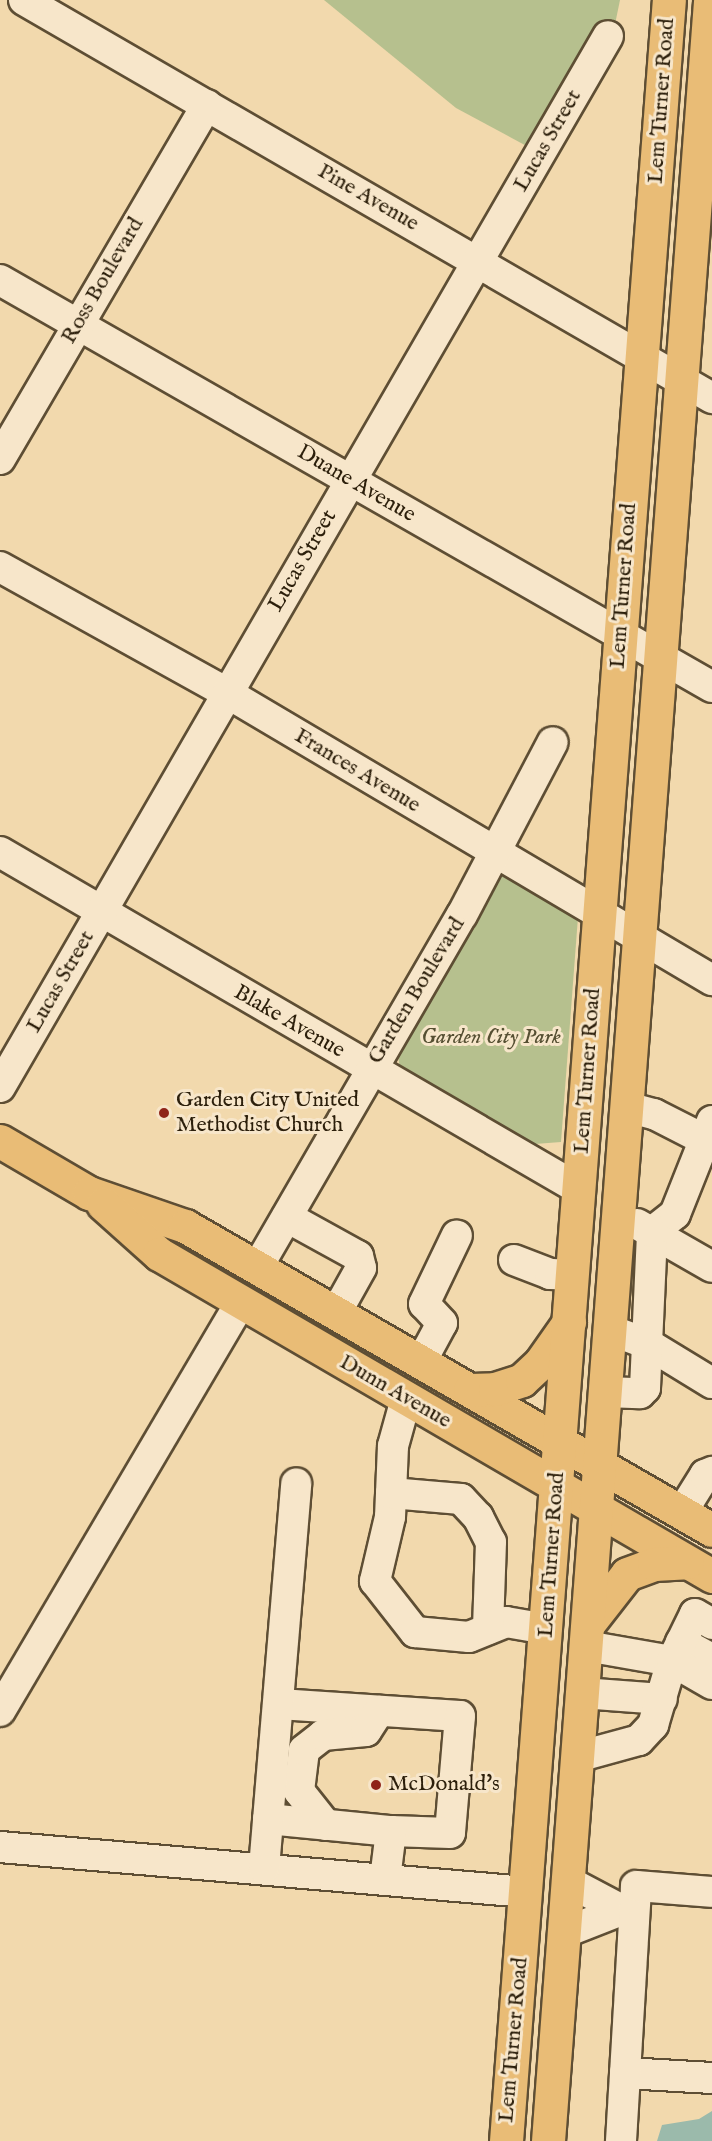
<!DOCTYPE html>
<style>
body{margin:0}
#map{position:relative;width:712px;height:2141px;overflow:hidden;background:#f2d9ad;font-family:"IM FELL English",serif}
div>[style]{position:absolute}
.green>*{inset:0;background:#b6c08e}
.water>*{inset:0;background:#9bbaab}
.roads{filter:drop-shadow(2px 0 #5e4e34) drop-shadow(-2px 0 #5e4e34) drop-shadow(0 2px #5e4e34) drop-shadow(0 -2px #5e4e34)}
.minor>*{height:30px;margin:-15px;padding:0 15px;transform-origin:15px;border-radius:15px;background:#f7e6ca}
.major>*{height:33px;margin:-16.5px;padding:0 16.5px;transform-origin:16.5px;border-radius:16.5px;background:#e9bc76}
.dots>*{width:16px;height:16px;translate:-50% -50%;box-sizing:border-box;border:3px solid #f7e6ca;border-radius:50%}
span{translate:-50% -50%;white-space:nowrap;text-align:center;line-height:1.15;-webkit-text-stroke:6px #f7e6ca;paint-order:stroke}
.street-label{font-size:22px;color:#2c1f0b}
.park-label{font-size:22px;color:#554f32;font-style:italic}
.poi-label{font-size:22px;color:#2c1f0b}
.left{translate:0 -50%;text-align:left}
</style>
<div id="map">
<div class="green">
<i style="clip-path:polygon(324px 0,620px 0,613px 34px,534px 150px,456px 108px)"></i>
<i style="clip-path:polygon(512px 874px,578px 917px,561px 1142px,522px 1145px,401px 1077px,397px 1048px,490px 878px)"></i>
</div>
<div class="water">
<i style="clip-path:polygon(712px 2111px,712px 2141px,657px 2141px,662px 2125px,699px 2119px)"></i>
</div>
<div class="roads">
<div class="minor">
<i style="left:24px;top:0;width:795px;rotate:30.05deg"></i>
<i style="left:0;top:280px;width:820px;rotate:29.75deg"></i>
<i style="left:0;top:459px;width:410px;rotate:-59.7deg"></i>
<i style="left:0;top:567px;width:260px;rotate:29deg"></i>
<i style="left:227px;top:693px;width:564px;rotate:30.62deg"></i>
<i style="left:0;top:852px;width:670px;rotate:30.2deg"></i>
<i style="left:0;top:1087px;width:1214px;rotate:-59.95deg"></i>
<i style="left:627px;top:1107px;width:28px;rotate:15deg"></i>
<i style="left:654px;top:1114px;width:57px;rotate:27deg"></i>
<i style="left:287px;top:1217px;width:81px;rotate:28.8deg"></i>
<i style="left:358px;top:1256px;width:12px;rotate:76deg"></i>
<i style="left:361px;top:1268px;width:51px;rotate:119.1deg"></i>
<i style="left:637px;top:1224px;width:86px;rotate:29.8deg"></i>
<i style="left:514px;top:1260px;width:39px;rotate:21deg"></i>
<i style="left:550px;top:1274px;width:23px;rotate:2deg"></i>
<i style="left:257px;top:1268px;width:408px;rotate:-59.9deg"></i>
<i style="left:462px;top:915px;width:195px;rotate:-62.3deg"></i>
<i style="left:610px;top:1330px;width:40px;rotate:20.2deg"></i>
<i style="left:648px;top:1344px;width:75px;rotate:31.4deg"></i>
<i style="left:421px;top:1362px;width:44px;rotate:-61.7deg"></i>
<i style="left:442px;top:1323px;width:26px;rotate:-133deg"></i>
<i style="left:424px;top:1304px;width:76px;rotate:-64.4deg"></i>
<i style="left:605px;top:1392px;width:35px;rotate:2deg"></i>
<i style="left:640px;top:1393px;width:7px;rotate:-45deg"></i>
<i style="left:645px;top:1388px;width:156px;rotate:-87.4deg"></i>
<i style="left:652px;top:1232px;width:29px;rotate:-38deg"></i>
<i style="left:675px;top:1214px;width:100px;rotate:-68.3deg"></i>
<i style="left:406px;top:1399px;width:49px;rotate:105.5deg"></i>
<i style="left:393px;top:1446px;width:71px;rotate:92.4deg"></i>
<i style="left:390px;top:1517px;width:66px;rotate:103.2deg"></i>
<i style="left:375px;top:1581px;width:65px;rotate:51.9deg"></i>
<i style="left:415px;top:1632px;width:54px;rotate:5.3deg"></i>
<i style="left:469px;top:1637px;width:40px;rotate:-22deg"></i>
<i style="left:506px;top:1622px;width:41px;rotate:9.9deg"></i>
<i style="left:391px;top:1493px;width:70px;rotate:4.9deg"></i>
<i style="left:461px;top:1499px;width:25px;rotate:47deg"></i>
<i style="left:478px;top:1517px;width:28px;rotate:63deg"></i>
<i style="left:491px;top:1542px;width:87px;rotate:92deg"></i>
<i style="left:682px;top:1512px;width:44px;rotate:-58.1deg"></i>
<i style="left:705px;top:1475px;width:8px;rotate:-23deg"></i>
<i style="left:681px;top:1642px;width:35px;rotate:29deg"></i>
<i style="left:586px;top:1646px;width:87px;rotate:9.9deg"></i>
<i style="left:672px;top:1661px;width:46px;rotate:29.9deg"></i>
<i style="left:582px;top:1693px;width:80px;rotate:4.3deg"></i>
<i style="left:279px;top:1704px;width:181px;rotate:3.8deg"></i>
<i style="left:460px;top:1716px;width:117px;rotate:94.9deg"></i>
<i style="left:450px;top:1833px;width:59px;rotate:-178.1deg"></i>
<i style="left:391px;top:1831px;width:48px;rotate:97.1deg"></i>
<i style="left:0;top:1711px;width:475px;rotate:-59.5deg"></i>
<i style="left:577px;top:1757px;width:64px;rotate:-15.3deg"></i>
<i style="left:639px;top:1740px;width:21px;rotate:-47deg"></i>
<i style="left:653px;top:1725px;width:67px;rotate:-73.5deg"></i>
<i style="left:672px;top:1661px;width:52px;rotate:-63.9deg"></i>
<i style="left:695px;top:1614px;width:20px;rotate:30deg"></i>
<i style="left:268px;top:1819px;width:124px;rotate:5.6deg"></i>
<i style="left:326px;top:1825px;width:43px;rotate:-128.5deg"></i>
<i style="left:299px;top:1791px;width:41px;rotate:-83deg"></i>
<i style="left:304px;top:1750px;width:24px;rotate:-38deg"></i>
<i style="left:323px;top:1735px;width:43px;rotate:-5.3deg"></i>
<i style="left:366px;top:1731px;width:24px;rotate:-57deg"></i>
<i style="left:0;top:1847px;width:528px;rotate:4.89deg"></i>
<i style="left:264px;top:1868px;width:386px;rotate:-85.2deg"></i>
<i style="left:563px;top:1933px;width:63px;rotate:-21.3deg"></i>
<i style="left:622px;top:1910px;width:62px;rotate:-152.2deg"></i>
<i style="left:625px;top:2073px;width:87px;rotate:3.3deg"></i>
<i style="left:621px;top:2141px;width:255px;rotate:-86.6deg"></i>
<i style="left:636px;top:1886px;width:76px;rotate:4.5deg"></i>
</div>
<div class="major">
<i style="left:0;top:1141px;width:103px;rotate:30.3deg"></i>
<i style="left:89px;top:1193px;width:102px;rotate:19deg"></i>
<i style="left:185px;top:1226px;width:608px;rotate:29.98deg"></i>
<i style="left:103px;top:1204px;width:75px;rotate:41.8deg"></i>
<i style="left:159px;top:1254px;width:640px;rotate:30.21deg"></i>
<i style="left:470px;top:1390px;width:25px;rotate:-2deg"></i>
<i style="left:495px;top:1389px;width:28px;rotate:-18deg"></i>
<i style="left:522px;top:1380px;width:26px;rotate:-43deg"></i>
<i style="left:541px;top:1362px;width:49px;rotate:-55deg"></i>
<i style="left:588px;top:1624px;width:63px;rotate:-52deg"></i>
<i style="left:627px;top:1574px;width:29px;rotate:-20deg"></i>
<i style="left:654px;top:1564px;width:33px;rotate:-3deg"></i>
<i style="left:506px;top:2141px;width:2147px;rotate:-85.65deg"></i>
<i style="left:548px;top:2141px;width:2147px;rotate:-85.67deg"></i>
</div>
</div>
<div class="dots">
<i style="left:164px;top:1113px;background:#8f2418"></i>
<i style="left:376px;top:1785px;background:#8f2418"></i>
</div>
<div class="street-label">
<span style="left:662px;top:101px;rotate:-86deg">Lem Turner Road</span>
<span style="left:548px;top:141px;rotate:-60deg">Lucas Street</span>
<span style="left:368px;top:198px;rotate:30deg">Pine Avenue</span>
<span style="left:103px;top:281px;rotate:-60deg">Ross Boulevard</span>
<span style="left:356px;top:484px;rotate:30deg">Duane Avenue</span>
<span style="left:303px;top:561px;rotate:-60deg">Lucas Street</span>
<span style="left:624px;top:586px;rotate:-86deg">Lem Turner Road</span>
<span style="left:357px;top:771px;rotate:31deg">Frances Avenue</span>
<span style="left:61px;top:982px;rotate:-60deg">Lucas Street</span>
<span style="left:417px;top:991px;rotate:-59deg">Garden Boulevard</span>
<span style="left:289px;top:1022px;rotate:30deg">Blake Avenue</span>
<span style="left:588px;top:1071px;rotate:-86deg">Lem Turner Road</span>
<span style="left:395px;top:1392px;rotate:30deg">Dunn Avenue</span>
<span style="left:552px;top:1555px;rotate:-86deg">Lem Turner Road</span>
<span style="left:514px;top:2040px;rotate:-85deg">Lem Turner Road</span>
</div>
<div class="park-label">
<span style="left:491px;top:1038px">Garden City Park</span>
</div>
<div class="poi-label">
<span class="left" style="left:176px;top:1113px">Garden City United<br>Methodist Church</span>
<span class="left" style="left:388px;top:1785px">McDonald's</span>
</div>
</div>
